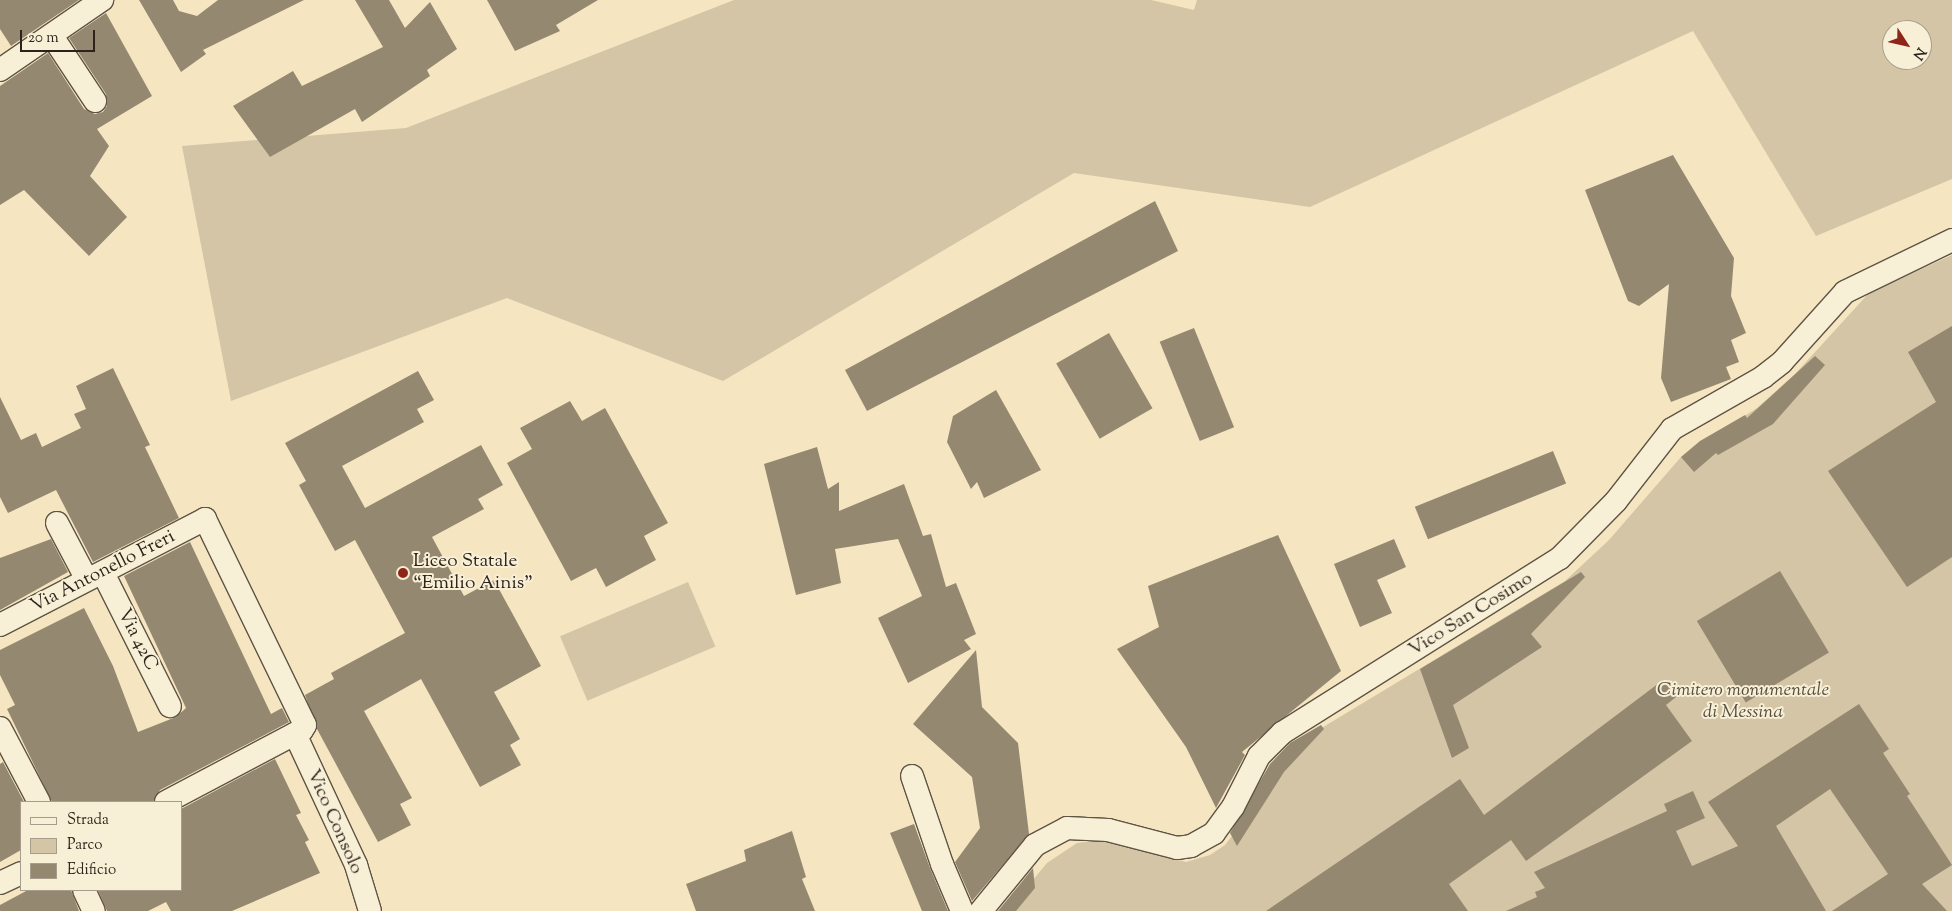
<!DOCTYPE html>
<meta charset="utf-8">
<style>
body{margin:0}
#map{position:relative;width:1952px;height:911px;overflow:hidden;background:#f5e6c1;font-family:"Sorts Mill Goudy",serif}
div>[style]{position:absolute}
.green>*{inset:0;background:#d3c5a5;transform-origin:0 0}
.building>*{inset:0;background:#958871;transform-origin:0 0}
.roads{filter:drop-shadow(1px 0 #5f5444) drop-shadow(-1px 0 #5f5444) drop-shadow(0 1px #5f5444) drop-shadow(0 -1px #5f5444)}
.street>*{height:22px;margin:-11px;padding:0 11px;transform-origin:11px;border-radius:11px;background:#f8efd7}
.dots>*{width:14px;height:14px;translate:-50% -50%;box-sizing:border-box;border:2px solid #f8efd7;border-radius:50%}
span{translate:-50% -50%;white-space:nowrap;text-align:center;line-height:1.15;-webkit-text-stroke:4px #f8efd7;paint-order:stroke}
.poi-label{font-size:19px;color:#2d231b}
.left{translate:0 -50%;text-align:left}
.street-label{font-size:19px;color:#2d231b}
.park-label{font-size:19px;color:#564c3e;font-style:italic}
.legend{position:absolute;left:20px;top:801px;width:162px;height:90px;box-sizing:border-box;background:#f8efd7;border:1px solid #a79d8c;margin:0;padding:6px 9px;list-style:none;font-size:15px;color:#2d231b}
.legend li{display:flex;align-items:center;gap:10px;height:25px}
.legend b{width:25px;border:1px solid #a79d8c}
.north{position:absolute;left:1882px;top:20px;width:50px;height:50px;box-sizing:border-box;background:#f8efd7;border:1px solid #a79d8c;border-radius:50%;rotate:125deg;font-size:14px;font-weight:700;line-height:20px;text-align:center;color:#2d231b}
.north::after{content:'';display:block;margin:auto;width:18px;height:22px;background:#8f2418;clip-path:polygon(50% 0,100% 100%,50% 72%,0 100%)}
.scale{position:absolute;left:20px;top:30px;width:75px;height:22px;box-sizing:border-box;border:2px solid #2d231b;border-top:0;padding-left:6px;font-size:15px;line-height:18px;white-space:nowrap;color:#2d231b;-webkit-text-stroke:4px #f8efd7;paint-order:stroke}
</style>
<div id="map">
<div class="green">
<i style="clip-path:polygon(evenodd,734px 0,1151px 0,1194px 10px,1197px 0,1952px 0,1952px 179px,1816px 236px,1693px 31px,1310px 207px,1074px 173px,723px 381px,507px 298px,231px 401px,182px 146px,406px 128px,734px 0,1892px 30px,1922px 30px,1922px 60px,1892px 60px,1892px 30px)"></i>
<i style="clip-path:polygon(1952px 255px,1952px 911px,1007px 911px,1047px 863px,1077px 843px,1102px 840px,1186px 862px,1210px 855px,1225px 845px,1310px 735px,1565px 581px,1609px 540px,1681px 457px,1757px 408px,1795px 374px,1869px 293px)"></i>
<i style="left:688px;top:582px;width:70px;height:139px;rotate:67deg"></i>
</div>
<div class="building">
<i style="clip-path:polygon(0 0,79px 0,11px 46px,0 29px)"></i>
<i style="clip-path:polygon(139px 0,173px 0,179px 11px,197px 16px,218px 0,304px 0,203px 50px,206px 54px,181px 72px)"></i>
<i style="clip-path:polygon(355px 0,389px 0,405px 28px,430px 2px,457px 49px,427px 70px,430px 76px,362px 122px,355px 109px,270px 157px,233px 106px,293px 71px,302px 86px,383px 47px)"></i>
<i style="clip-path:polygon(487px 0,598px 0,556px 25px,560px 31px,515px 51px)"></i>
<i style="clip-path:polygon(106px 13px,152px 96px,97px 129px,109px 146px,90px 176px,127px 217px,89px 256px,24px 190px,0 205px,0 86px,48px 53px,84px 109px,95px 114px,103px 112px,107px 106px,106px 94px,69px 38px)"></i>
<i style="clip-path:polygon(1673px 155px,1734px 258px,1731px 296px,1746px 333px,1731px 340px,1739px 362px,1726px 367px,1731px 379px,1671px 402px,1661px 378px,1669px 284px,1639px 306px,1628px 301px,1585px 190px)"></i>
<i style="clip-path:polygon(1155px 201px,1178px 251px,867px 411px,845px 370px)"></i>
<i style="clip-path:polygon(1952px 326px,1952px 557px,1907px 587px,1828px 471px,1936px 402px,1908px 352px)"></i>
<i style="left:1194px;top:328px;width:107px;height:37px;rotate:68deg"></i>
<i style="left:1109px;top:333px;width:87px;height:61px;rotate:60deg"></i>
<i style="clip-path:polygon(1815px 356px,1825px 365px,1773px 424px,1718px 455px,1716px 453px,1694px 472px,1681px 457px,1700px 441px,1745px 415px,1747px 418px)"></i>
<i style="clip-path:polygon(113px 368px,150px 445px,145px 447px,179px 518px,93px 562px,56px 490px,8px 513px,0 497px,0 397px,21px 440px,36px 433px,42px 447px,81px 428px,74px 414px,86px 409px,76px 386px)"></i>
<i style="clip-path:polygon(418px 371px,434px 400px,417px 409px,424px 422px,342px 466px,365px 508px,481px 445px,503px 485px,478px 499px,484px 509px,432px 537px,464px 596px,494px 580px,541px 666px,494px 692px,520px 739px,510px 745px,521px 765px,480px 787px,421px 679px,364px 711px,412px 798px,400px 804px,411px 825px,378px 842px,317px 729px,305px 695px,334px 679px,331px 673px,405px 633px,355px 540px,335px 551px,299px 485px,306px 481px,285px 443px)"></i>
<i style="clip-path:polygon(996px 390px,1041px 470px,984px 498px,977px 482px,971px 489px,947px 442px,953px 416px)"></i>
<i style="clip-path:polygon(570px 401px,582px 421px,605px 408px,668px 523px,644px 536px,656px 560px,606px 587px,596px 568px,571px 581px,507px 463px,532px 449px,520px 428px)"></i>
<i style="clip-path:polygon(817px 447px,828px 489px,839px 482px,839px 511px,904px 484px,923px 536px,931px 534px,946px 587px,956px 583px,976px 634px,964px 640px,971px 649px,908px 683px,878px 618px,922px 596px,898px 539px,835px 549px,841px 583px,796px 595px,764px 464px)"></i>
<i style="left:1553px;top:451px;width:35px;height:149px;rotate:68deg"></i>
<i style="clip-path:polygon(1278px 535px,1341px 671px,1242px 752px,1245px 755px,1216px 808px,1186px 747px,1117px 649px,1159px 627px,1148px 586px)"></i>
<i style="clip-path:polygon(51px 539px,68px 572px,0 610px,0 558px)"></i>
<i style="clip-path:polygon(1394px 539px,1406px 567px,1377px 580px,1392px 613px,1360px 627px,1334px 564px)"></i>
<i style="clip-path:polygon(190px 542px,271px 714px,282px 708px,289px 722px,160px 790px,153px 802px,52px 802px,7px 709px,15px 705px,0 675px,0 650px,84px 608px,113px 666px,138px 732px,176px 717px,186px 708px,124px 576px)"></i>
<i style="left:1780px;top:571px;width:95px;height:97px;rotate:59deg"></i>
<i style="clip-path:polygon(1581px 572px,1585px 577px,1531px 634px,1542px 647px,1453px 705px,1469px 748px,1452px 758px,1420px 669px)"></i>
<i style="clip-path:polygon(976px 650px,982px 707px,1018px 743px,1029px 834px,972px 901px,955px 862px,980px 828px,972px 777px,913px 724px)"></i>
<i style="clip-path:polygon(1663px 680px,1676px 697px,1666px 705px,1692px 741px,1526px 861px,1511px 840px,1449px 884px,1468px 911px,1266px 911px,1460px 779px,1484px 815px)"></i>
<i style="clip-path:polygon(1859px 704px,1889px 749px,1883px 753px,1910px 794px,1907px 796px,1952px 865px,1922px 884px,1947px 911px,1832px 911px,1888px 874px,1830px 789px,1776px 826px,1826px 911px,1506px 911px,1537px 897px,1535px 892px,1545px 888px,1534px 872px,1667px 811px,1664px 804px,1693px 791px,1705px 818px,1676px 831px,1692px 866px,1738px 846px,1708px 802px)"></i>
<i style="clip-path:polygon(1321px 725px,1324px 729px,1284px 772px,1237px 846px,1230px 833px,1270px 764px,1290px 743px)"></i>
<i style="clip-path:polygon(275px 759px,301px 813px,296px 815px,309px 840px,305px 842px,320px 873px,232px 911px,171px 911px,166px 902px,148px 911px,107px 911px,98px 890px,181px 890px,181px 809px)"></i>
<i style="clip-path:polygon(3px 762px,24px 802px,21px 802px,21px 850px,0 862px,0 764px)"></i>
<i style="clip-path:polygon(914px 824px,930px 868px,948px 911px,922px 911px,890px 833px)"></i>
<i style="clip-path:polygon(792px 831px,806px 877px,802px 879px,815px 911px,696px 911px,686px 884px,746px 861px,744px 850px)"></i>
<i style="clip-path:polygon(1033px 868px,1035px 888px,1016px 911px,998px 911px)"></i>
<i style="clip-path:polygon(28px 890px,71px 890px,79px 911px,0 911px,0 905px)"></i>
</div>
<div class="roads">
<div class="street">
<i style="left:52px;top:36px;width:78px;rotate:56.5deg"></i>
<i style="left:0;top:70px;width:124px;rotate:-34.5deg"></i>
<i style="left:57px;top:523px;width:64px;rotate:62.2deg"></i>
<i style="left:103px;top:573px;width:149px;rotate:63.3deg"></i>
<i style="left:0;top:625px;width:231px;rotate:-27.3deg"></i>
<i style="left:205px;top:519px;width:229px;rotate:64.1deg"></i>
<i style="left:305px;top:725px;width:6px;rotate:121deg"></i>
<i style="left:302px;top:730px;width:154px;rotate:152.1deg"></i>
<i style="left:0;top:728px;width:84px;rotate:62.2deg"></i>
<i style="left:295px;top:734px;width:145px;rotate:65deg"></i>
<i style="left:356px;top:865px;width:48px;rotate:73.1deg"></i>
<i style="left:912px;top:776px;width:93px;rotate:71.2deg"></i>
<i style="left:942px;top:864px;width:51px;rotate:66.9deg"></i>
<i style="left:0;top:883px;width:23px;rotate:-25deg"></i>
<i style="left:84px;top:890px;width:23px;rotate:65deg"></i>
<i style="left:981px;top:911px;width:85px;rotate:-50.7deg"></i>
<i style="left:1035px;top:845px;width:36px;rotate:-28deg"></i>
<i style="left:1067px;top:828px;width:41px;rotate:2.8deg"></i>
<i style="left:1108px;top:830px;width:71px;rotate:14.6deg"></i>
<i style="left:1177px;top:848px;width:14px;rotate:-8deg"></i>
<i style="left:1191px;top:846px;width:26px;rotate:-29deg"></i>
<i style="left:1214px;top:833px;width:32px;rotate:-54deg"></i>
<i style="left:1233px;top:807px;width:57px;rotate:-63deg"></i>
<i style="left:1259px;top:756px;width:33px;rotate:-45deg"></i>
<i style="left:1282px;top:733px;width:328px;rotate:-32.2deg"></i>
<i style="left:1560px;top:558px;width:80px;rotate:-45.5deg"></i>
<i style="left:1616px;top:501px;width:91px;rotate:-52.1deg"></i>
<i style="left:1672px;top:429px;width:105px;rotate:-29.7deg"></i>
<i style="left:1763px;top:377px;width:24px;rotate:-38deg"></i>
<i style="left:1782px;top:362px;width:94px;rotate:-48deg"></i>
<i style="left:1845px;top:292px;width:119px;rotate:-25.9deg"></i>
</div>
</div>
<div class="dots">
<i style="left:403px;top:573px;background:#8f2418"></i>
</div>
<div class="poi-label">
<span class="left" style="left:413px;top:573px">Liceo Statale<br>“Emilio Ainis”</span>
</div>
<div class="street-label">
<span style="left:103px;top:572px;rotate:-27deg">Via Antonello Freri</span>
<span style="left:1471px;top:615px;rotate:-32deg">Vico San Cosimo</span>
<span style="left:137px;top:640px;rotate:63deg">Via 42C</span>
<span style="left:334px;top:822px;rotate:66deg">Vico Consolo</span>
</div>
<div class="park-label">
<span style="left:1743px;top:702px">Cimitero monumentale<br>di Messina</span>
</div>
<ul class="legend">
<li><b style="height:6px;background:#f8efd7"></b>Strada</li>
<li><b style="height:14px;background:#d3c5a5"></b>Parco</li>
<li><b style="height:14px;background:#958871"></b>Edificio</li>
</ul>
<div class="north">N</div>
<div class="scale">20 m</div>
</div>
